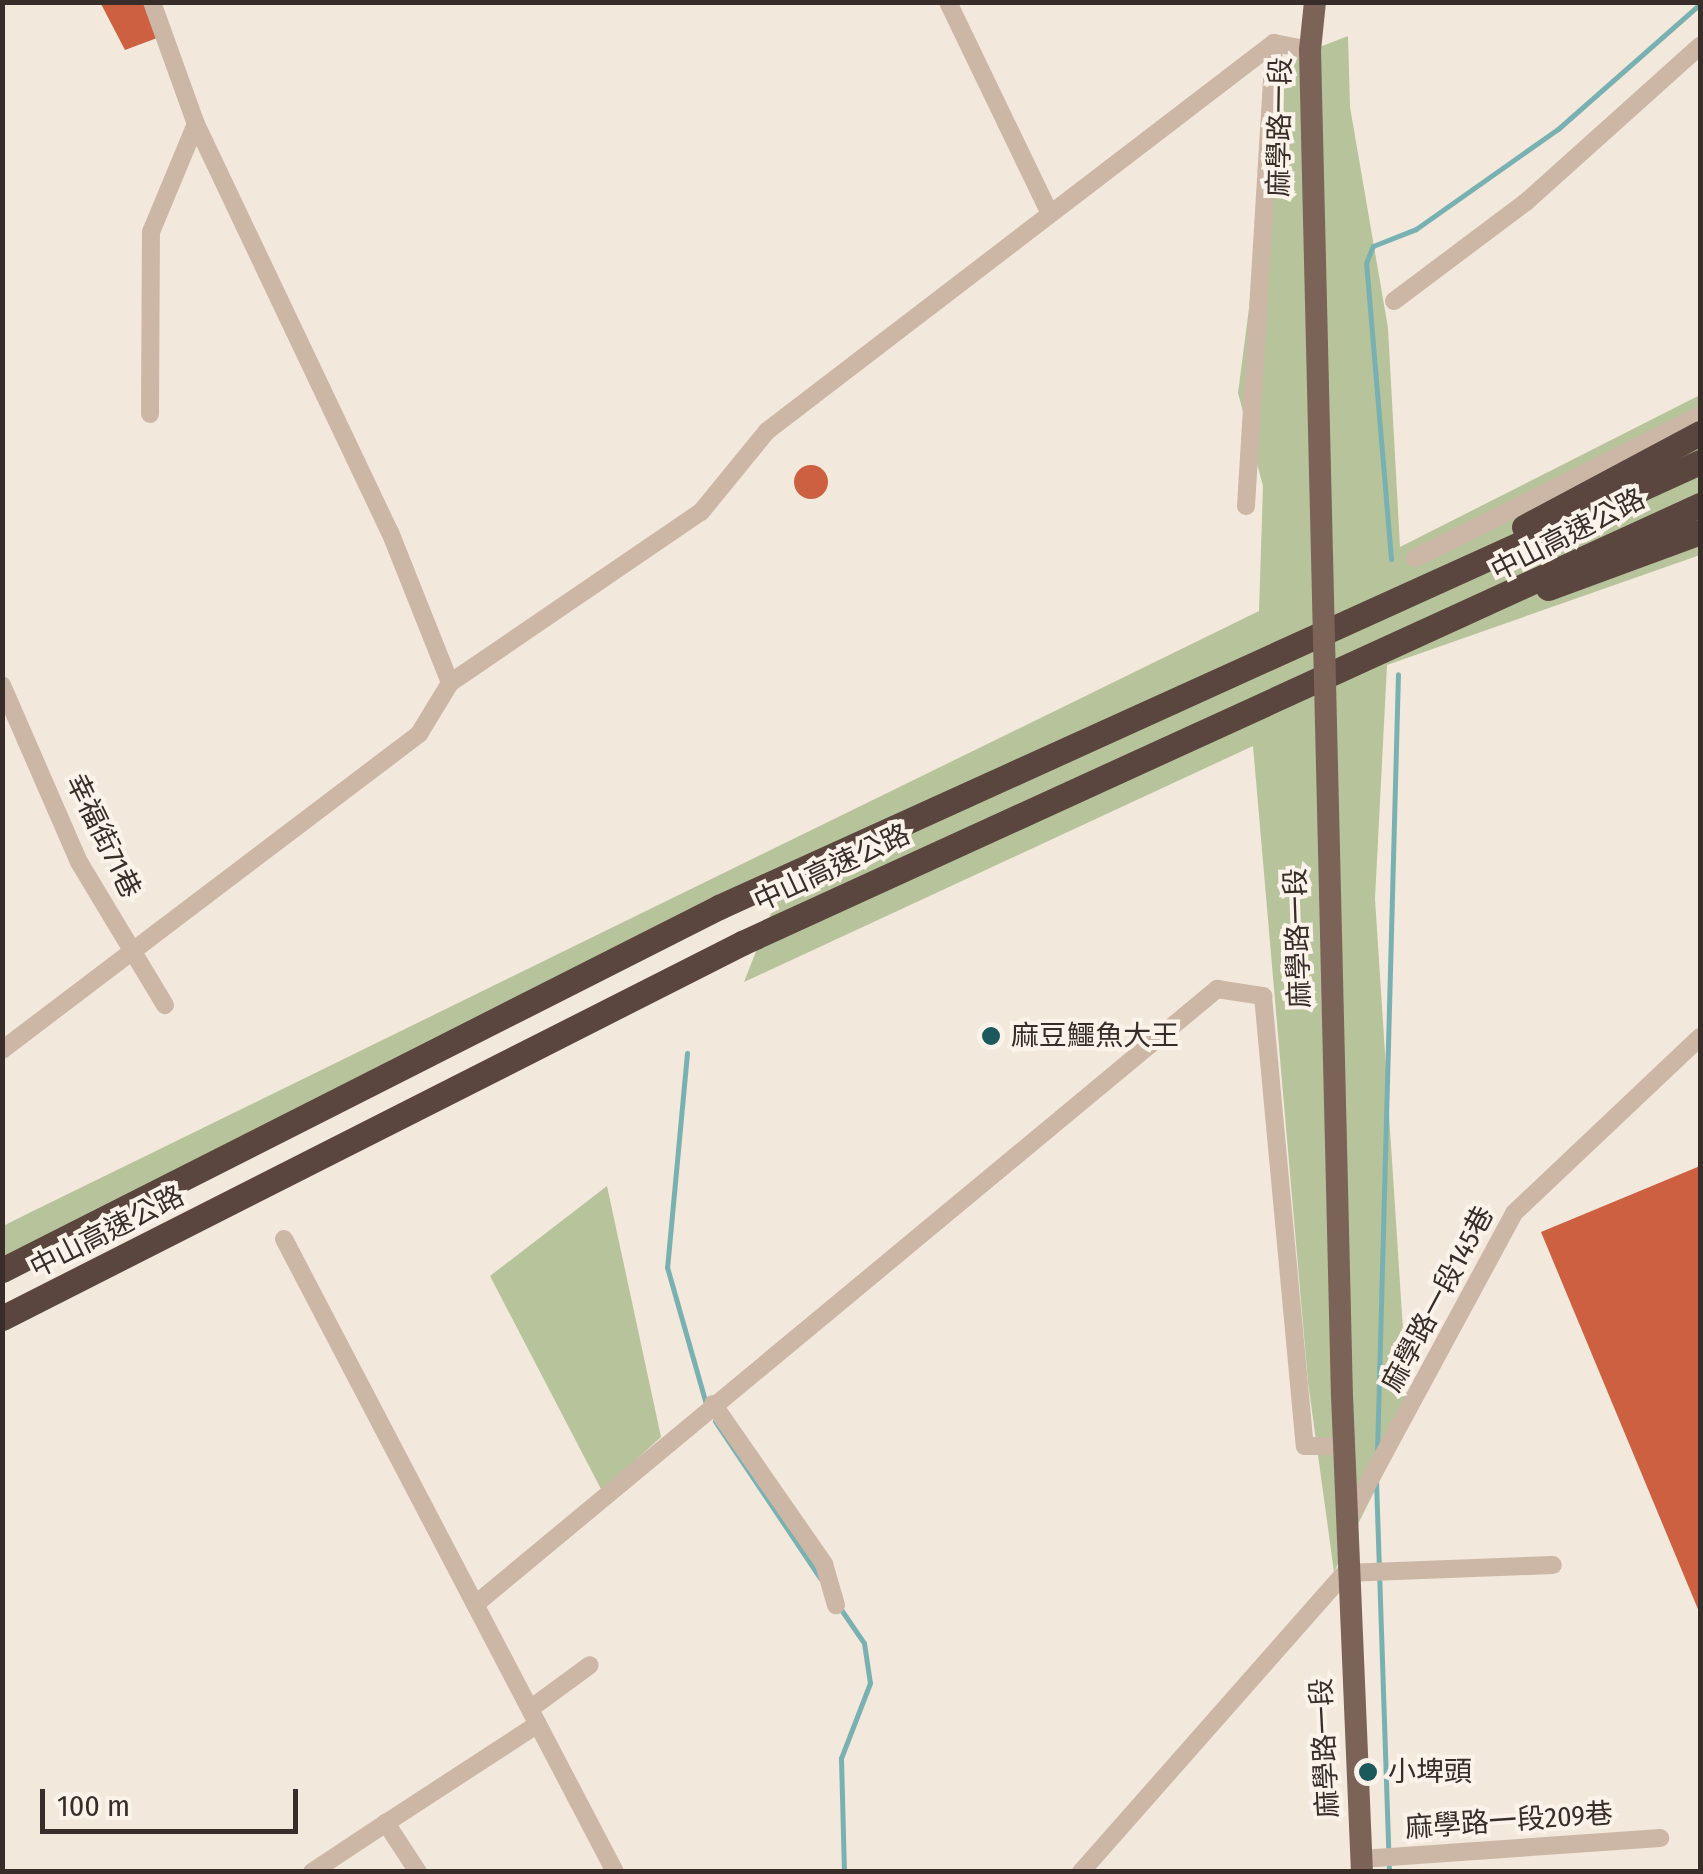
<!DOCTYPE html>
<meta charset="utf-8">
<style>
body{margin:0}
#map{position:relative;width:1703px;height:1874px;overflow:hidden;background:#f3e8dc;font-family:"Fira Sans Condensed","Noto Sans TC",sans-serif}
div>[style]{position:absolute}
.green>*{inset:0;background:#b7c39b}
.stream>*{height:5px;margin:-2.5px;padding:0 2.5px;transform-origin:2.5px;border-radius:2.5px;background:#79b1b2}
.building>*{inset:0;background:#cc6041}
.round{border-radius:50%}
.minor>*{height:18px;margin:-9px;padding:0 9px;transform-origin:9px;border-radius:9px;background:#ccb7a7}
.major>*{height:22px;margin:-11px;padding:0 11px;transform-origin:11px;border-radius:11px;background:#7b6358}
.highway>*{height:25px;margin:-12.5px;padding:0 12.5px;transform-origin:12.5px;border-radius:12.5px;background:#5a463e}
.major-bridge>*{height:22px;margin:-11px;padding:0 11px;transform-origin:11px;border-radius:11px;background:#7b6358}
.dots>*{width:28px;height:28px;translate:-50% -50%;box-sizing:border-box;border:5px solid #fbf2e9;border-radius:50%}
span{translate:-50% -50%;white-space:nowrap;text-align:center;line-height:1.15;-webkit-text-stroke:8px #fbf2e9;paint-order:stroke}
.street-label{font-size:28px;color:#382d28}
.poi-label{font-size:28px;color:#382d28}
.left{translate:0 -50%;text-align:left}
.frame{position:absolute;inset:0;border:5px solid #382d28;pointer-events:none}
.scale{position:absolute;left:40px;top:1789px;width:258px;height:45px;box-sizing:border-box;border:5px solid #382d28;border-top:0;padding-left:12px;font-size:30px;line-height:35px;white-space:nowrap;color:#382d28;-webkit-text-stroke:8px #fbf2e9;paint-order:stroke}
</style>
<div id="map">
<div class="green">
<i style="clip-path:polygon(1348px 36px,1350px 107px,1388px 328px,1400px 547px,1700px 395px,1700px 555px,1387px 665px,1375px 899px,1409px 1422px,1334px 1572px,1308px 1382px,1253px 746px,744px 982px,788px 870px,3px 1258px,3px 1226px,29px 1213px,1259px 611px,1263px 486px,1238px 393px,1281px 62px)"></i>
<i style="clip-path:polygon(607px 1186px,661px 1437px,602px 1491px,490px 1276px)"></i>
</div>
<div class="stream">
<i style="left:1391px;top:559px;width:297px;rotate:-94.8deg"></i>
<i style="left:1366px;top:263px;width:18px;rotate:-68deg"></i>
<i style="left:1373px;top:246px;width:46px;rotate:-21.6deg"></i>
<i style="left:1416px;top:229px;width:174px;rotate:-35.2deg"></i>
<i style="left:1558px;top:129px;width:189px;rotate:-41.4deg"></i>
<i style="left:687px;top:1053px;width:215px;rotate:95.3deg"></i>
<i style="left:667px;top:1267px;width:146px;rotate:74.1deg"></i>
<i style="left:715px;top:1421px;width:189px;rotate:56.2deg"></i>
<i style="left:1377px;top:1454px;width:780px;rotate:-88.46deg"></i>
<i style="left:1376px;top:1480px;width:392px;rotate:88.1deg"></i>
<i style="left:840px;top:1608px;width:42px;rotate:55.6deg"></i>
<i style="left:864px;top:1643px;width:40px;rotate:81.5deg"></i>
<i style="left:870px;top:1683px;width:80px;rotate:111.1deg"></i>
<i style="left:841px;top:1758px;width:114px;rotate:88.5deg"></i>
</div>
<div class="building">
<i style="clip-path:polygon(100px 2px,143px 2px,157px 38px,125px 50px)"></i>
<i class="round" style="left:794px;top:465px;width:34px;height:34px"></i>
<i style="clip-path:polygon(1700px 1166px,1700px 1614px,1541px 1232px)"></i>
</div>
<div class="minor">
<i style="left:152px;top:2px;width:130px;rotate:70.2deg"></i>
<i style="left:196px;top:124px;width:452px;rotate:64.6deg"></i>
<i style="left:390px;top:532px;width:162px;rotate:68.3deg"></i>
<i style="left:450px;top:683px;width:304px;rotate:-34.3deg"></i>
<i style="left:701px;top:512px;width:104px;rotate:-50.8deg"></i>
<i style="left:767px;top:431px;width:638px;rotate:-37.43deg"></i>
<i style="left:1274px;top:43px;width:37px;rotate:11deg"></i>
<i style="left:948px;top:2px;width:233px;rotate:64.3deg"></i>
<i style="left:1394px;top:301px;width:165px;rotate:-36.9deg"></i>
<i style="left:1526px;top:202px;width:234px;rotate:-41.9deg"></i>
<i style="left:150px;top:414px;width:182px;rotate:-89.7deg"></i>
<i style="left:151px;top:232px;width:117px;rotate:-67.4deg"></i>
<i style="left:1246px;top:506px;width:464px;rotate:-86.5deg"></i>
<i style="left:1415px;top:558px;width:319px;rotate:-26.6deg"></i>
<i style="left:2px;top:685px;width:193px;rotate:66.5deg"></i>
<i style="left:79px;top:862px;width:167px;rotate:59deg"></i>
<i style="left:2px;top:1050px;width:523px;rotate:-37.15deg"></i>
<i style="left:419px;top:734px;width:60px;rotate:-58.7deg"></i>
<i style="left:284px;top:1239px;width:714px;rotate:62.39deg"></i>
<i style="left:713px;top:1404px;width:195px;rotate:55.2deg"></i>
<i style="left:824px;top:1564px;width:43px;rotate:73.7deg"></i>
<i style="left:1346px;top:1524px;width:353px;rotate:-61.6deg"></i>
<i style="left:1514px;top:1213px;width:256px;rotate:-43.4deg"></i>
<i style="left:477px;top:1603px;width:962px;rotate:-39.68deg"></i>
<i style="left:1217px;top:989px;width:47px;rotate:8.7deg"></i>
<i style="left:1263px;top:996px;width:452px;rotate:84.7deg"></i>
<i style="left:1305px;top:1446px;width:36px"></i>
<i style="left:530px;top:1709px;width:74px;rotate:-36.3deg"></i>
<i style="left:1361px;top:1859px;width:300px;rotate:-4deg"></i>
<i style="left:312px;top:1872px;width:89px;rotate:-33.5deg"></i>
<i style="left:418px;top:1872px;width:59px;rotate:-123.1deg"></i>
<i style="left:386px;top:1823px;width:181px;rotate:-33.1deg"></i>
<i style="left:1081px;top:1872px;width:399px;rotate:-48.6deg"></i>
<i style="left:1345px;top:1573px;width:208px;rotate:-2.2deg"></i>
</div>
<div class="major">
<i style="left:1310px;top:50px;width:48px;rotate:-84.1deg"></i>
<i style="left:1342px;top:1396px;width:476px;rotate:87.6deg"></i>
</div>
<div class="highway">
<i style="left:1524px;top:527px;width:200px;rotate:-28.1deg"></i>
<i style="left:1548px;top:588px;width:162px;rotate:-20.2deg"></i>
<i style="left:2px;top:1270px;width:804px;rotate:-26.85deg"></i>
<i style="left:719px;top:907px;width:1077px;rotate:-24.4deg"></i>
<i style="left:2px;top:1318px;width:830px;rotate:-26.87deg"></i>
<i style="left:742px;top:943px;width:1053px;rotate:-24.57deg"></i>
</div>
<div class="major-bridge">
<i style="left:1310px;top:50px;width:1346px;rotate:88.64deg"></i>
</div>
<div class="dots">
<i style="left:991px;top:1036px;background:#1b595c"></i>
<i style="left:1368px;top:1772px;background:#1b595c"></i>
</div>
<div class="street-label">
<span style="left:1280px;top:127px;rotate:-89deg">麻學路一段</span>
<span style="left:1568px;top:535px;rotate:-27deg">中山高速公路</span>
<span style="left:103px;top:836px;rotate:64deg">幸福街71巷</span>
<span style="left:832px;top:868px;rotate:-25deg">中山高速公路</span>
<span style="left:1298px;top:938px;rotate:-92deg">麻學路一段</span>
<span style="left:107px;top:1232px;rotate:-27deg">中山高速公路</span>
<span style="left:1438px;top:1299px;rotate:-62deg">麻學路一段145巷</span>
<span style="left:1325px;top:1748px;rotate:-93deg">麻學路一段</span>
<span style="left:1509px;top:1821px;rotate:-4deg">麻學路一段209巷</span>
</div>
<div class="poi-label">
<span class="left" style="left:1011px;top:1036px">麻豆鱷魚大王</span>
<span class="left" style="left:1388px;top:1772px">小埤頭</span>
</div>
<div class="frame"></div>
<div class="scale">100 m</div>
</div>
